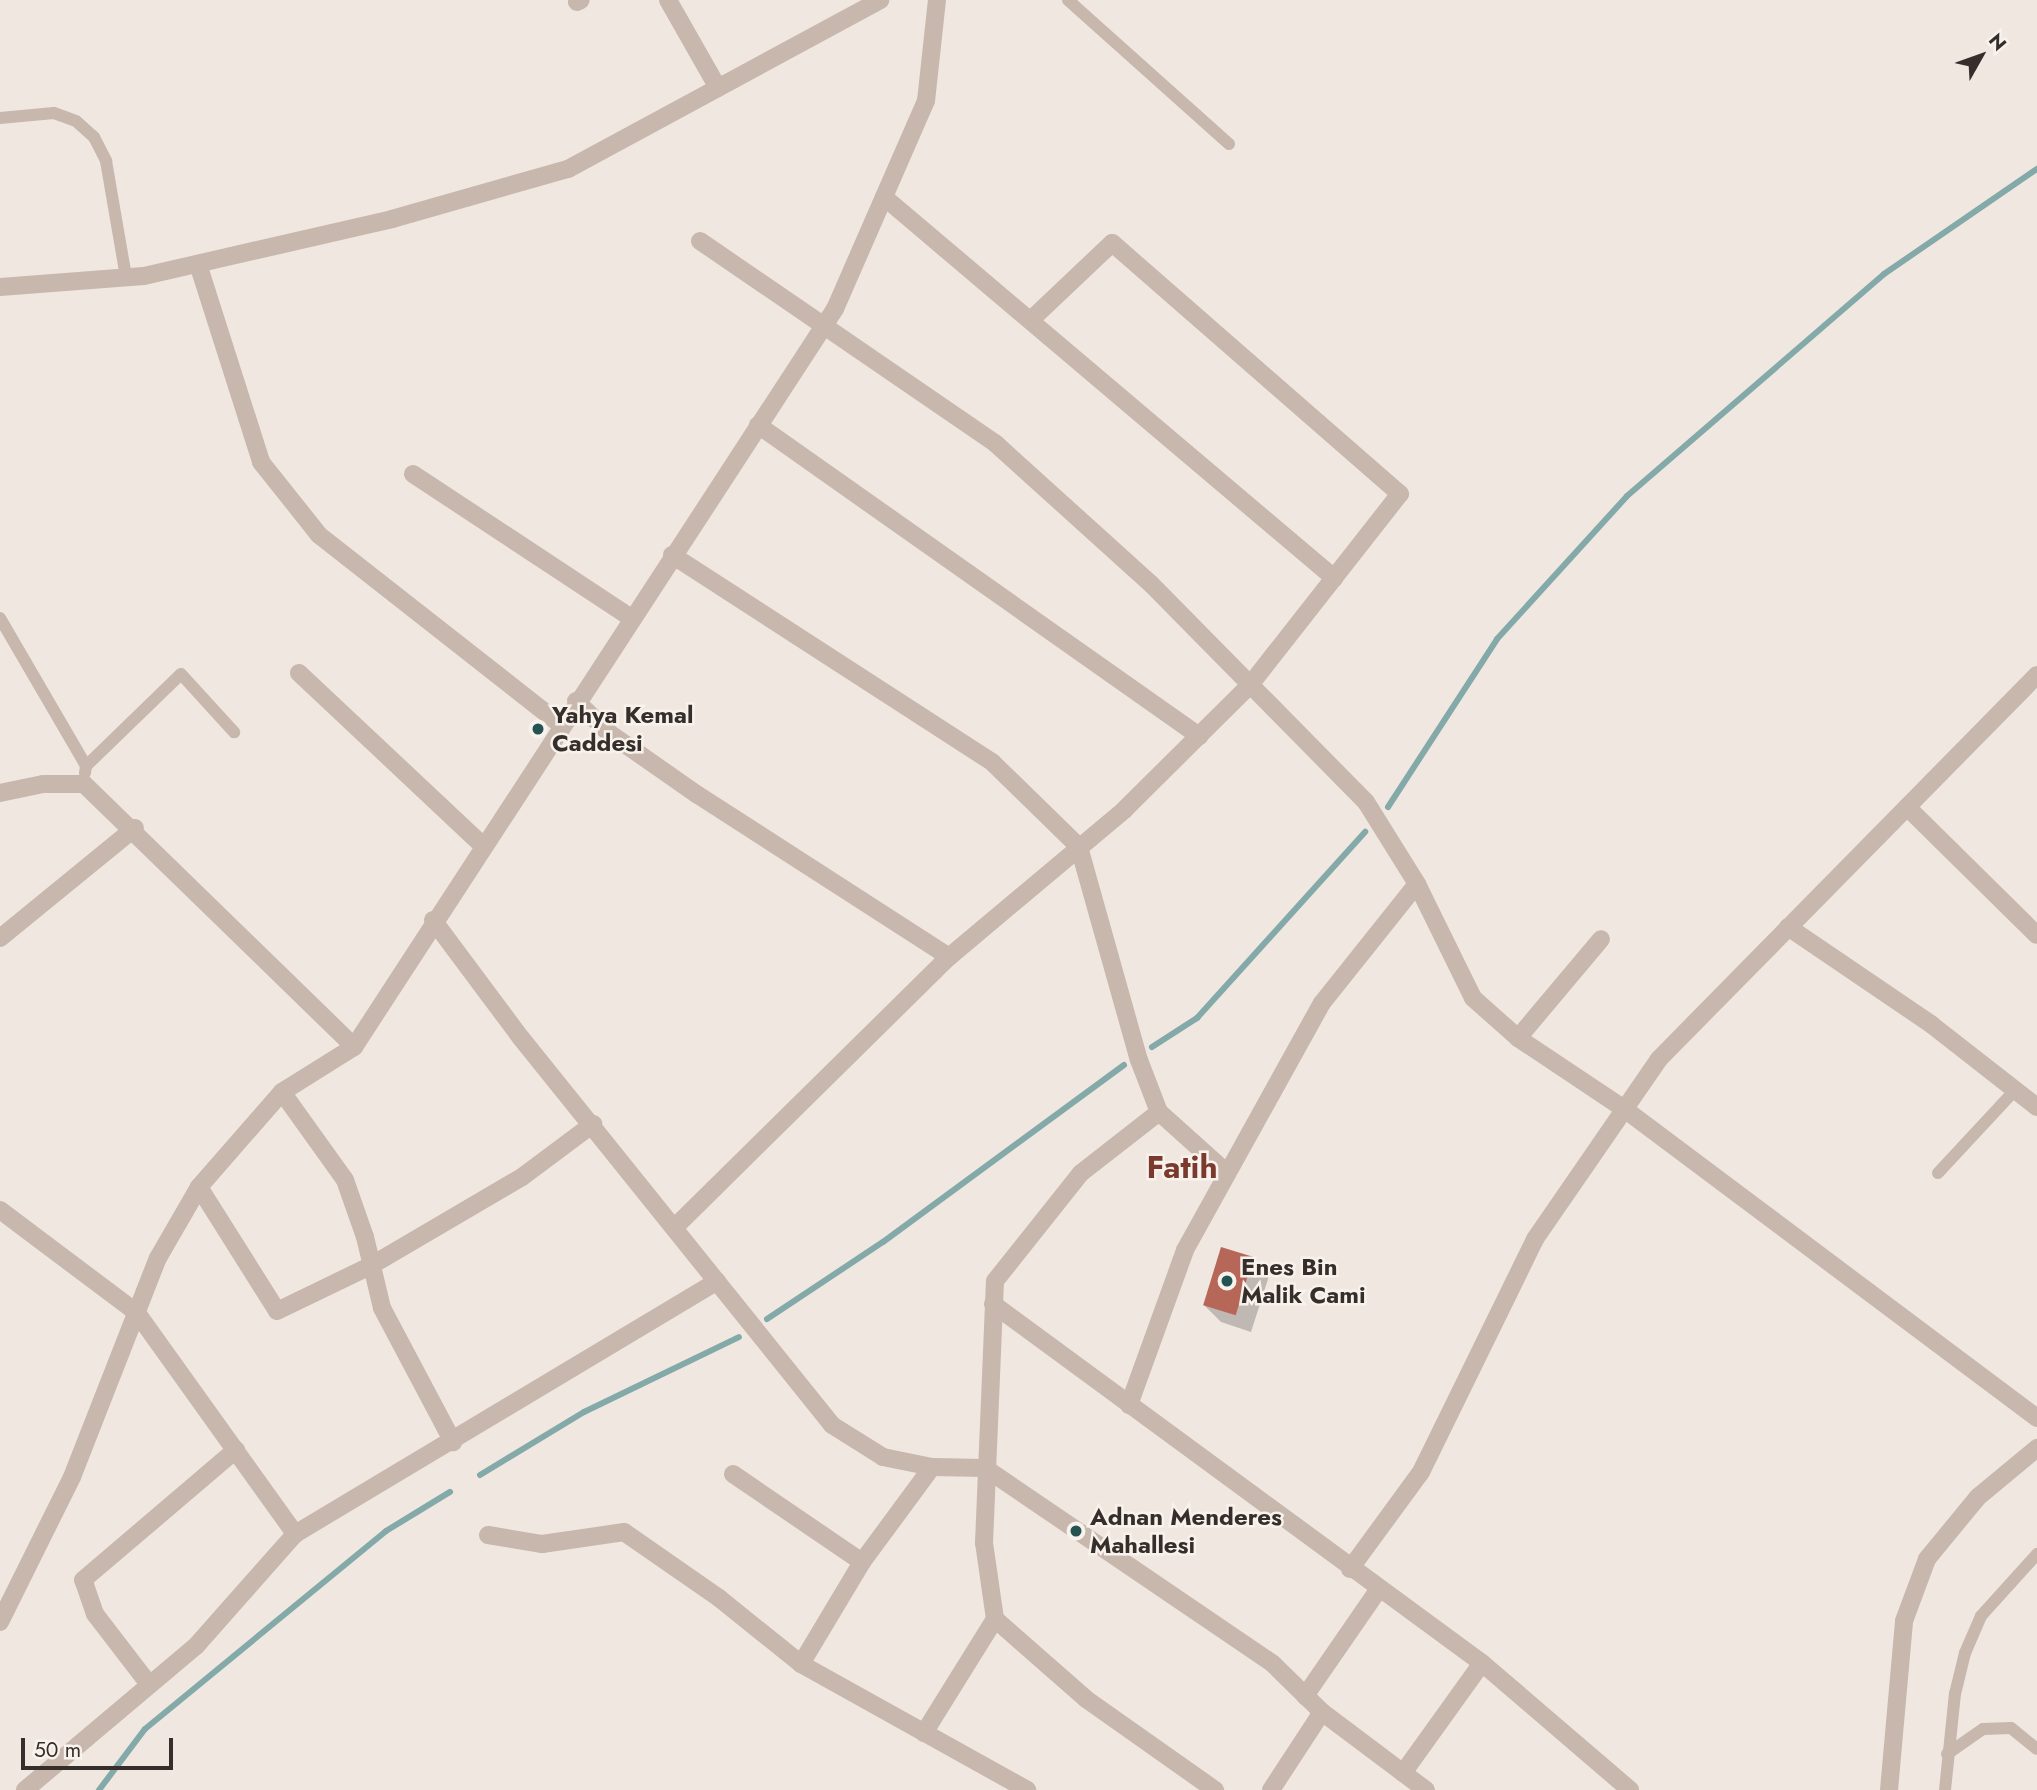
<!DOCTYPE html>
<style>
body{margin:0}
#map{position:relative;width:2037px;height:1790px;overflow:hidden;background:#f0e7e0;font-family:Jost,sans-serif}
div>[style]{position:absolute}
.shadow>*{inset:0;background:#0003}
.stream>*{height:6px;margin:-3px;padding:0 3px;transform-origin:3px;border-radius:3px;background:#83aaa8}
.building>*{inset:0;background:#b76757;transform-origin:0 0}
.lane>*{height:12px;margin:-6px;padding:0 6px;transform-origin:6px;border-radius:6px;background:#c7b7ad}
.street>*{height:18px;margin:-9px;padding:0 9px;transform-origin:9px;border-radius:9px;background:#c7b7ad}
.dots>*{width:19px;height:19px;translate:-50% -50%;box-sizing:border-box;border:4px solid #f8f2ec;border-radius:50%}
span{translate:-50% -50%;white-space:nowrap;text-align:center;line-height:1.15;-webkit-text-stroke:5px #f8f2ec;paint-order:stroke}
.poi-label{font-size:24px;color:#362e2b;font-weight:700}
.left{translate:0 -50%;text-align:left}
.district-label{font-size:32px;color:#7b3a2e;font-weight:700}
.north{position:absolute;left:1946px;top:21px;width:70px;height:70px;-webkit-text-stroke:5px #f8f2ec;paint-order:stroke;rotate:50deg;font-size:19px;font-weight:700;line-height:28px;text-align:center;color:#362e2b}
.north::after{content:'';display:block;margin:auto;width:24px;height:32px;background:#362e2b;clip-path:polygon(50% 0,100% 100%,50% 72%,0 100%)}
.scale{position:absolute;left:21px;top:1738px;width:152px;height:32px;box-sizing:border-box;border:4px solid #362e2b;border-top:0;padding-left:9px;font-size:21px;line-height:24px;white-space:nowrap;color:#362e2b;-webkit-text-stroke:5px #f8f2ec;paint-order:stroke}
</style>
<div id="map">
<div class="shadow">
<i style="clip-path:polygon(1252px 1259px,1269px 1276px,1251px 1332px,1221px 1322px,1204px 1305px)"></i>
</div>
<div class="stream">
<i style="left:1388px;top:807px;width:200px;rotate:-57deg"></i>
<i style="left:1497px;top:639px;width:193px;rotate:-47.7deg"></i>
<i style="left:1627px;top:496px;width:340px;rotate:-40.8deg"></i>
<i style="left:1884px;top:274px;width:186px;rotate:-34.5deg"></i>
<i style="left:1152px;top:1047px;width:54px;rotate:-32.8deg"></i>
<i style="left:1197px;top:1018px;width:251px;rotate:-47.9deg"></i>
<i style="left:767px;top:1319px;width:139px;rotate:-33.6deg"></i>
<i style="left:883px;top:1242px;width:299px;rotate:-36.3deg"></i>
<i style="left:480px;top:1475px;width:122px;rotate:-31.2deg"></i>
<i style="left:584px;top:1412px;width:172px;rotate:-25.8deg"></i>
<i style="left:99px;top:1790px;width:76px;rotate:-53deg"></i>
<i style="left:145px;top:1729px;width:312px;rotate:-39.4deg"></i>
<i style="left:386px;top:1531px;width:75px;rotate:-31.4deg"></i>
</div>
<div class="building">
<i style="left:1221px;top:1247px;width:34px;height:61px;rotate:17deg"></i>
</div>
<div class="lane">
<i style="left:1068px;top:0;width:216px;rotate:41.8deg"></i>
<i style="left:0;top:118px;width:54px;rotate:-5.3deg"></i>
<i style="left:54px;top:113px;width:23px;rotate:20deg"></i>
<i style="left:76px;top:121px;width:24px;rotate:42deg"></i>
<i style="left:94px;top:137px;width:27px;rotate:63deg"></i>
<i style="left:106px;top:161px;width:118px;rotate:80.2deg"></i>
<i style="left:0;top:618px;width:171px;rotate:59.8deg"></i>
<i style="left:86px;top:766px;width:7px;rotate:98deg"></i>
<i style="left:86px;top:766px;width:132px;rotate:-44.1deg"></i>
<i style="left:181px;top:674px;width:79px;rotate:47.6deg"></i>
<i style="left:1938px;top:1173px;width:113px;rotate:-47.1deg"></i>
<i style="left:1947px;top:1754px;width:44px;rotate:-34.8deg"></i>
<i style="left:1983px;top:1729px;width:28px;rotate:-2deg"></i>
<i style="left:2011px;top:1728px;width:33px;rotate:39deg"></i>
<i style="left:1945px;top:1790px;width:97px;rotate:-84.1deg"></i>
<i style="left:1955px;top:1694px;width:42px;rotate:-76.3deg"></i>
<i style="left:1965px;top:1653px;width:40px;rotate:-66.6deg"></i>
<i style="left:1981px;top:1616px;width:84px;rotate:-47.9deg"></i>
</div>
<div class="street">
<i style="left:668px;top:0;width:101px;rotate:60.4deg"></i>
<i style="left:577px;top:2px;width:4px;rotate:-27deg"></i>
<i style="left:884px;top:197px;width:590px;rotate:40.25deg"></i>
<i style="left:700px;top:241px;width:359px;rotate:34.4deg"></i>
<i style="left:996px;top:444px;width:209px;rotate:42.1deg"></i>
<i style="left:1151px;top:584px;width:306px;rotate:45.4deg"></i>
<i style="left:1366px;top:802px;width:97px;rotate:58.1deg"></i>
<i style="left:1417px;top:884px;width:127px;rotate:63.8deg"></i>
<i style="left:1473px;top:998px;width:60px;rotate:41.6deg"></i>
<i style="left:1518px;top:1038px;width:126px;rotate:33.7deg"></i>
<i style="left:1623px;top:1108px;width:517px;rotate:36.83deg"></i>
<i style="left:198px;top:264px;width:208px;rotate:72.3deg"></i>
<i style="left:261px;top:462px;width:93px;rotate:51.5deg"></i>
<i style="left:319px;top:535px;width:308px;rotate:38.1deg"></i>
<i style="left:0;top:287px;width:144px;rotate:-4.4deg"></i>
<i style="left:144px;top:276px;width:254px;rotate:-12.9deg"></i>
<i style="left:392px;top:219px;width:183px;rotate:-15.9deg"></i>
<i style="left:568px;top:169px;width:355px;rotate:-28.4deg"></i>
<i style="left:758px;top:425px;width:540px;rotate:35.19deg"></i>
<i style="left:413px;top:474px;width:261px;rotate:33.4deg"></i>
<i style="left:672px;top:555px;width:382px;rotate:32.9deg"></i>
<i style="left:993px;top:763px;width:120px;rotate:44.3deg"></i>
<i style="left:1079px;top:847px;width:221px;rotate:74.3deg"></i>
<i style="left:1139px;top:1060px;width:56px;rotate:69deg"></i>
<i style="left:1159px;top:1112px;width:91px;rotate:41.9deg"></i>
<i style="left:299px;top:673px;width:251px;rotate:43.2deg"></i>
<i style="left:576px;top:701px;width:46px;rotate:44.1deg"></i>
<i style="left:609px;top:733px;width:108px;rotate:34.9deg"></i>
<i style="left:698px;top:795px;width:299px;rotate:32.8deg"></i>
<i style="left:0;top:793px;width:44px;rotate:-11.8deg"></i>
<i style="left:43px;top:784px;width:41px"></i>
<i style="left:84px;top:784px;width:377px;rotate:44.2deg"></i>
<i style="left:1907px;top:807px;width:182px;rotate:44.6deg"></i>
<i style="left:433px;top:920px;width:147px;rotate:53.3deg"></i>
<i style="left:521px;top:1038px;width:496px;rotate:51.2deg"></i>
<i style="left:832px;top:1425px;width:60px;rotate:32.1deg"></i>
<i style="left:883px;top:1457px;width:50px;rotate:11.5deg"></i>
<i style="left:932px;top:1467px;width:53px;rotate:1.1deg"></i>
<i style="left:985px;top:1468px;width:348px;rotate:34.2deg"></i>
<i style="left:1273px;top:1664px;width:69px;rotate:44.4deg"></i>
<i style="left:1322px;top:1712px;width:130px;rotate:36.9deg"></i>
<i style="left:1788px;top:927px;width:174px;rotate:34.2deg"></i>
<i style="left:1932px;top:1025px;width:133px;rotate:38deg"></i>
<i style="left:0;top:938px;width:174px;rotate:-39.2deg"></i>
<i style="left:1518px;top:1038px;width:129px;rotate:-50deg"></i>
<i style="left:282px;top:1092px;width:108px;rotate:54.4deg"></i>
<i style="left:345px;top:1180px;width:60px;rotate:70.7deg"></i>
<i style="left:365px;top:1237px;width:73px;rotate:76.5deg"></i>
<i style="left:382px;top:1308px;width:152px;rotate:62.1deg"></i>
<i style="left:199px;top:1187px;width:146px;rotate:57.8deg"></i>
<i style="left:277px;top:1311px;width:106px;rotate:-25.8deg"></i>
<i style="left:372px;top:1265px;width:174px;rotate:-30.4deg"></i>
<i style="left:522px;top:1177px;width:89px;rotate:-36.7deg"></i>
<i style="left:0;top:1210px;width:171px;rotate:36.9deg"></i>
<i style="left:137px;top:1313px;width:272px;rotate:54.4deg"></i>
<i style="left:675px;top:1227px;width:385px;rotate:-44.6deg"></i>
<i style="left:949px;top:957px;width:229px;rotate:-40deg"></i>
<i style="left:1124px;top:810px;width:177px;rotate:-44.8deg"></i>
<i style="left:1250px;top:685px;width:243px;rotate:-51.9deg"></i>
<i style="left:1400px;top:494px;width:382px;rotate:-138.9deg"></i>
<i style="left:1112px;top:243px;width:112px;rotate:136.5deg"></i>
<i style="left:993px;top:1304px;width:607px;rotate:36.28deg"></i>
<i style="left:1482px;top:1663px;width:195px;rotate:40.6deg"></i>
<i style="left:1129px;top:1405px;width:165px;rotate:-70.1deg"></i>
<i style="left:1185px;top:1250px;width:282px;rotate:-61deg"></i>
<i style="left:1322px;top:1003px;width:152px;rotate:-51.4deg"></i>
<i style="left:733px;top:1474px;width:156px;rotate:34.3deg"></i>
<i style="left:488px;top:1535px;width:55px;rotate:9.5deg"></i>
<i style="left:542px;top:1544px;width:83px;rotate:-8.3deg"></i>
<i style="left:624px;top:1532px;width:116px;rotate:34.8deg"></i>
<i style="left:719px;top:1598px;width:105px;rotate:38.8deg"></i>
<i style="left:801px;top:1664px;width:259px;rotate:29.1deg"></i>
<i style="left:1350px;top:1569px;width:120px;rotate:-53.8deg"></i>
<i style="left:1421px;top:1472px;width:259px;rotate:-63.9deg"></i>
<i style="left:1535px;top:1239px;width:219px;rotate:-55.4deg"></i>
<i style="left:1659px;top:1059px;width:539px;rotate:-45.45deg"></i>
<i style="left:995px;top:1619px;width:121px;rotate:41.3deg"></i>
<i style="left:1086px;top:1699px;width:158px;rotate:35.2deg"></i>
<i style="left:0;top:1622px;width:162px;rotate:-63.6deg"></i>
<i style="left:72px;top:1477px;width:235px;rotate:-68.6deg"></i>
<i style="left:158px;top:1258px;width:82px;rotate:-60deg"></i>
<i style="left:199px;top:1187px;width:126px;rotate:-48.9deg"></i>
<i style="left:282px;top:1092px;width:85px;rotate:-32deg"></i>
<i style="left:354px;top:1047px;width:881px;rotate:-56.91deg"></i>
<i style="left:835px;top:309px;width:227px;rotate:-66.4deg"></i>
<i style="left:926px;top:101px;width:102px;rotate:-83.8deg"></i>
<i style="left:801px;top:1664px;width:119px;rotate:-59.1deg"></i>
<i style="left:862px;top:1562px;width:118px;rotate:-53.6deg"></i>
<i style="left:148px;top:1683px;width:87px;rotate:-127.5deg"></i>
<i style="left:95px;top:1614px;width:36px;rotate:-109deg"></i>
<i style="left:83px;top:1580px;width:201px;rotate:-40.4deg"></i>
<i style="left:1305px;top:1696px;width:129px;rotate:-55.4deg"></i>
<i style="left:924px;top:1733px;width:134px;rotate:-58.1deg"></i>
<i style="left:995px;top:1619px;width:77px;rotate:-98.2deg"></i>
<i style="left:984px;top:1543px;width:262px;rotate:-87.6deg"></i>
<i style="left:995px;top:1281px;width:138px;rotate:-51.5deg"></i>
<i style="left:1081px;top:1173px;width:99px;rotate:-38deg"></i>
<i style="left:1403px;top:1773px;width:135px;rotate:-54.3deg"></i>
<i style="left:25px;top:1790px;width:224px;rotate:-40.1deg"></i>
<i style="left:196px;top:1646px;width:149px;rotate:-48.5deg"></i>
<i style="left:295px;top:1534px;width:492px;rotate:-30.9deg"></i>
<i style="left:1271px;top:1790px;width:93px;rotate:-56.8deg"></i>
<i style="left:1889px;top:1790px;width:170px;rotate:-84.9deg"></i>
<i style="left:1904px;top:1621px;width:66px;rotate:-69.6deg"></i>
<i style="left:1927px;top:1559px;width:80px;rotate:-50.6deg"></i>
<i style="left:1978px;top:1497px;width:77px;rotate:-39.7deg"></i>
</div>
<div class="dots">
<i style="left:538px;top:729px;background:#255352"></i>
<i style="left:1227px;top:1281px;background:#255352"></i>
<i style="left:1076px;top:1531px;background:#255352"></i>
</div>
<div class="poi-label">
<span class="left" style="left:552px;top:729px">Yahya Kemal<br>Caddesi</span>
<span class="left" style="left:1241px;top:1281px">Enes Bin<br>Malik Cami</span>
<span class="left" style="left:1090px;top:1531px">Adnan Menderes<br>Mahallesi</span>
</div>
<div class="district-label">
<span style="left:1182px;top:1167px">Fatih</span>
</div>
<div class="north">N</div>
<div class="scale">50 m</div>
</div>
